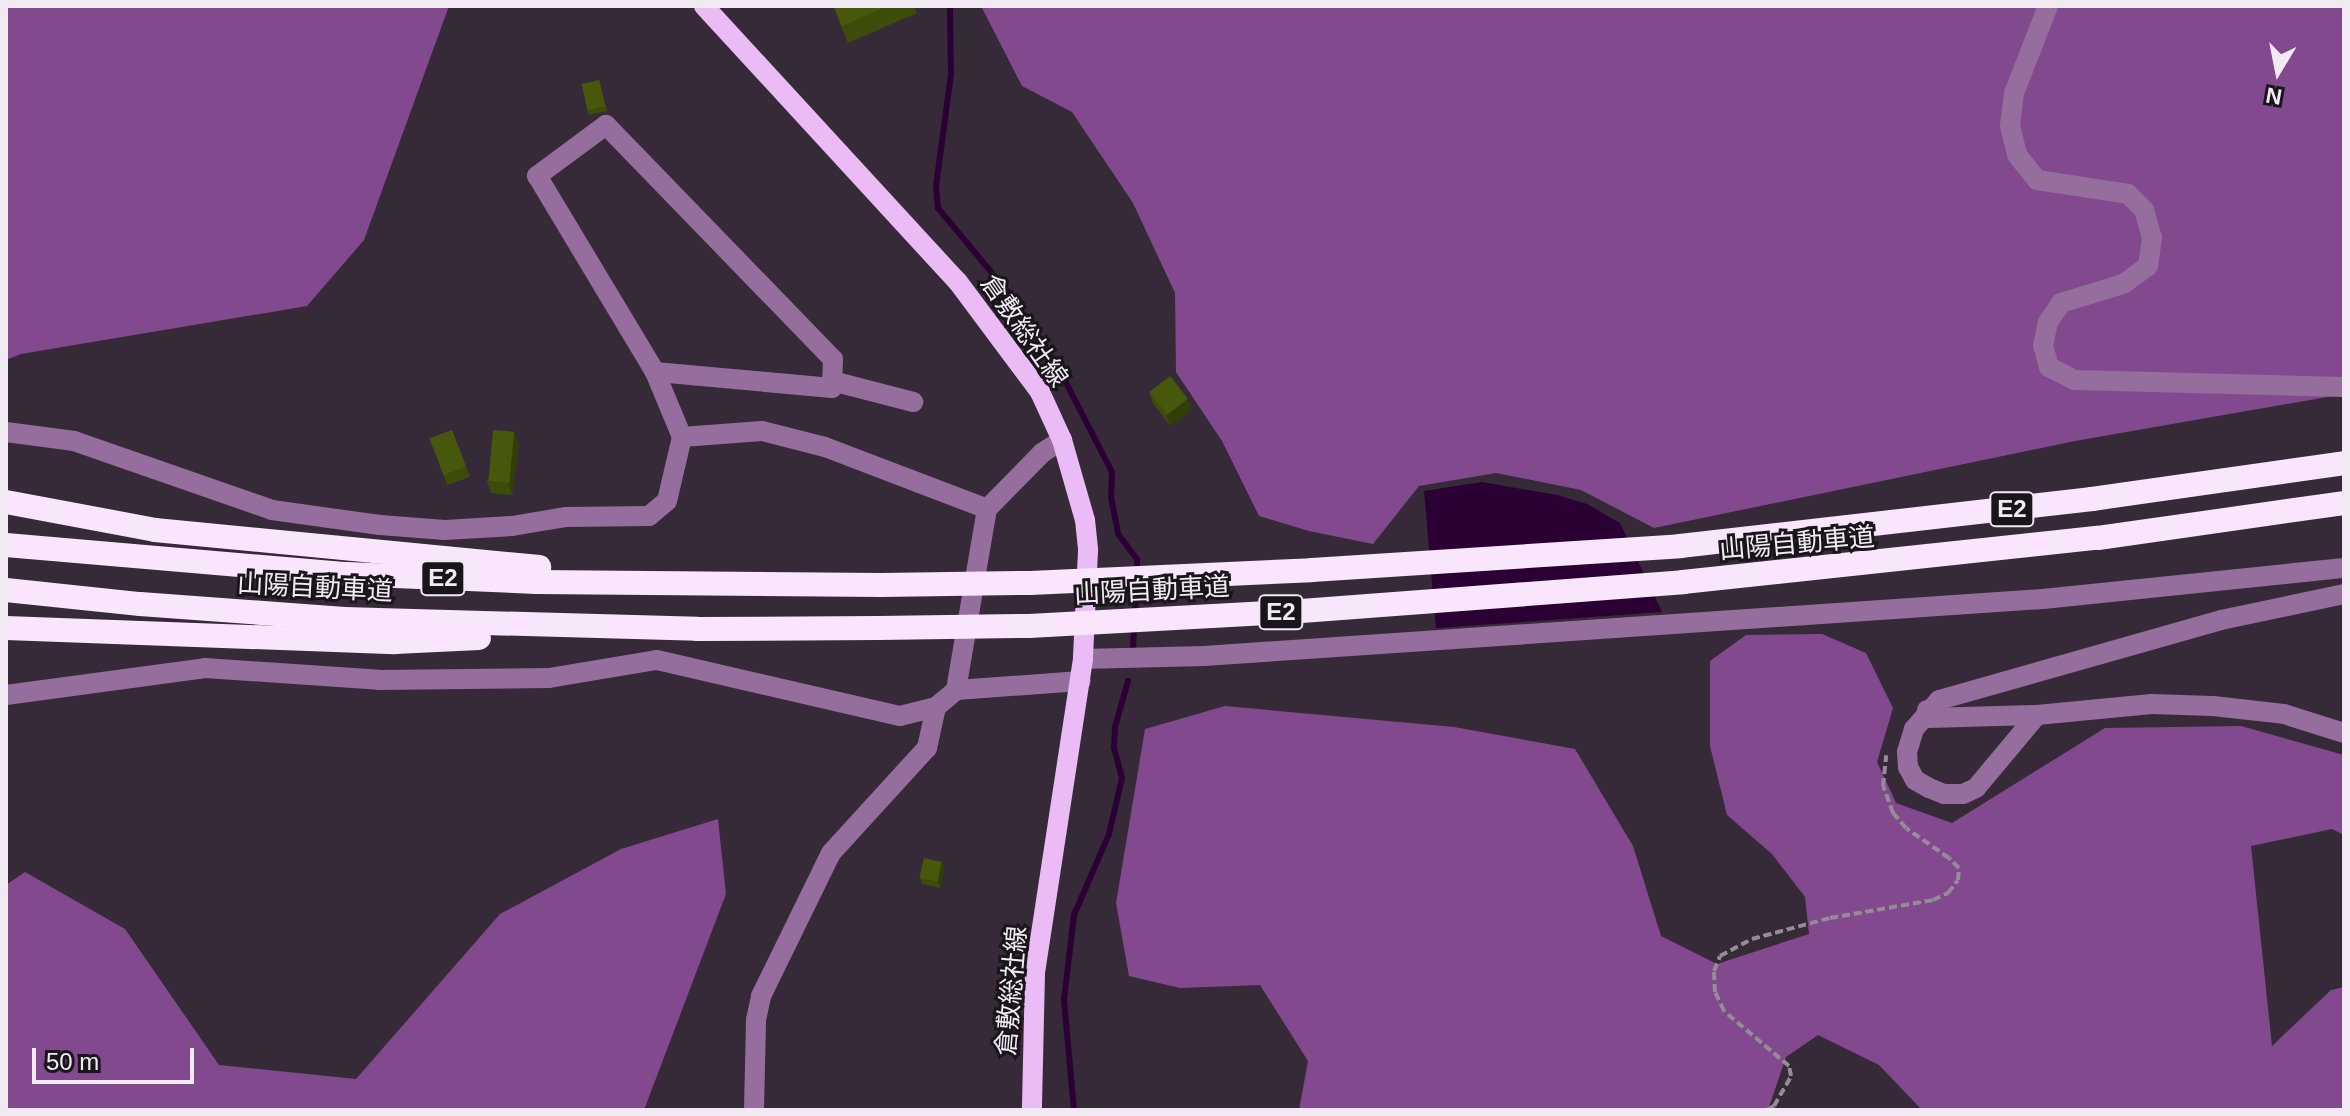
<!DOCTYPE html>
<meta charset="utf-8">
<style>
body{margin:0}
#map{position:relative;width:2350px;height:1116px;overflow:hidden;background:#362a38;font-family:Helvetica,"Noto Sans JP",sans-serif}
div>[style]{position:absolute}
.forest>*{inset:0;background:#82498e}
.water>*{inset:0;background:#2b0134}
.stream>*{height:6px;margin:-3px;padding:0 3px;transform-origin:3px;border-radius:3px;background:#2b0134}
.path>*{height:4px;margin-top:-2px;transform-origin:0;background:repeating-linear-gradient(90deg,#958c97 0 8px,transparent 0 12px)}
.minor>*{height:20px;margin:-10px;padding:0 10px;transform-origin:10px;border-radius:10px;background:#956e9d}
.major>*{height:20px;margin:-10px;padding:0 10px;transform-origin:10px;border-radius:10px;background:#eabbf4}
.highway>*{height:24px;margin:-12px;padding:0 12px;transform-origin:12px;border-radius:12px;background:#f9e6fd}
.highway-bridge>*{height:24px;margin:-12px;padding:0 12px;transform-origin:12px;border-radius:12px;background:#f9e6fd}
.wall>*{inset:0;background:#3d4c0a;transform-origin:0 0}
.shaded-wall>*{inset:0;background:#323e08}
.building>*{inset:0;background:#47580c;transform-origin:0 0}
span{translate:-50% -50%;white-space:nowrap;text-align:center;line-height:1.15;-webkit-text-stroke:6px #1a151b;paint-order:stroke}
.shield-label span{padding:2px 6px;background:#1a151b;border:2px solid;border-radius:6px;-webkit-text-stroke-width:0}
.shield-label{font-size:24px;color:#f1eaf3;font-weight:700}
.street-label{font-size:26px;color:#f1eaf3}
.frame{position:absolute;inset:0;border:8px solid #f1eaf3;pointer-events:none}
.north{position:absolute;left:2238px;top:32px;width:80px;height:80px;-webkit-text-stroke:6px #1a151b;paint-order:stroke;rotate:190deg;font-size:22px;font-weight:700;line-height:32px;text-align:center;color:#f1eaf3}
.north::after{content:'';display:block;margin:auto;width:28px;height:36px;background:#f1eaf3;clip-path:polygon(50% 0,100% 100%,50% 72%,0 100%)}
.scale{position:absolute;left:32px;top:1048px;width:162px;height:36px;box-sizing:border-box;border:4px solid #f1eaf3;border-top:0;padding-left:10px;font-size:24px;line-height:28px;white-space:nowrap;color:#f1eaf3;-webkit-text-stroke:6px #1a151b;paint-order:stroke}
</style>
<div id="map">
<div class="forest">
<i style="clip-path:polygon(6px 6px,449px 6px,364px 240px,307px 306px,21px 354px,6px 360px)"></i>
<i style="clip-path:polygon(981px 6px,2344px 6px,2344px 394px,2075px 441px,1654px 528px,1581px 490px,1496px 473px,1419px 486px,1373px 544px,1309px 531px,1259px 516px,1222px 441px,1176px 372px,1175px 293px,1133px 203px,1072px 112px,1022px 86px)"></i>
<i style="clip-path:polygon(1822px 634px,1866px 653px,1893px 708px,1877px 762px,1896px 803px,1952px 823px,2105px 728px,2241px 726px,2344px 755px,2344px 835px,2332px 829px,2251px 846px,2272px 1046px,2331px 990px,2344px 987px,2344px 1110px,1922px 1110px,1879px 1065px,1818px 1035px,1786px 1057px,1768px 1110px,1299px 1110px,1308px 1061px,1260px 985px,1180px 988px,1129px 976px,1116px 903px,1145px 729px,1225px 706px,1454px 727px,1575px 749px,1633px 846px,1661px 936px,1717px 964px,1809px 934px,1805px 897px,1772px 854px,1727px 815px,1710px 746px,1710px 661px,1746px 635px)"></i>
<i style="clip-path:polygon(718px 819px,726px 894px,644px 1110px,6px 1110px,6px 885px,25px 872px,125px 929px,219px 1065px,356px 1079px,500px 914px,621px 849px)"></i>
</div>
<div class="water">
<i style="clip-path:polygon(1482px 482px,1557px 495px,1587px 504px,1620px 523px,1662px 612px,1436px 628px,1424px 491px)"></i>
</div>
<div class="stream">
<i style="left:950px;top:6px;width:68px;rotate:89.2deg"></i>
<i style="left:951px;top:74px;width:113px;rotate:97.6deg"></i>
<i style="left:936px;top:186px;width:22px;rotate:85deg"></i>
<i style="left:938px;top:208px;width:116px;rotate:50.3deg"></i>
<i style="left:1012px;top:297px;width:86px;rotate:56.9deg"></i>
<i style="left:1059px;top:369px;width:116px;rotate:62.8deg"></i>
<i style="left:1112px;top:472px;width:25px;rotate:92deg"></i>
<i style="left:1111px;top:497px;width:38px;rotate:79deg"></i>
<i style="left:1118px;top:534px;width:31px;rotate:53deg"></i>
<i style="left:1137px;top:559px;width:13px;rotate:90deg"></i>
<i style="left:1135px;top:616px;width:33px;rotate:-88deg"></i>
<i style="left:1133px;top:648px;width:21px;rotate:-87deg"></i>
<i style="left:1074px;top:1110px;width:110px;rotate:-95.2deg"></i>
<i style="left:1064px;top:1000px;width:86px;rotate:-83.3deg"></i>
<i style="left:1074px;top:915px;width:88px;rotate:-66.6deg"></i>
<i style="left:1109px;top:834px;width:57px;rotate:-76.9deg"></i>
<i style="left:1122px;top:778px;width:31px;rotate:-105deg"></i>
<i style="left:1114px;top:748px;width:21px;rotate:-87deg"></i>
<i style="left:1115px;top:727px;width:48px;rotate:-74.2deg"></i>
</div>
<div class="path">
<i style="left:1767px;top:1110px;width:8px;rotate:-30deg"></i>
<i style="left:1774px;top:1106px;width:34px;rotate:-60deg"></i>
<i style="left:1791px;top:1076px;width:10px;rotate:-101deg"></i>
<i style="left:1789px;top:1066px;width:85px;rotate:-139.8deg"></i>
<i style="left:1724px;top:1011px;width:21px;rotate:-115deg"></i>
<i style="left:1715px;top:992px;width:21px;rotate:-93deg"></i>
<i style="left:1714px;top:971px;width:16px;rotate:-68deg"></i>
<i style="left:1720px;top:956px;width:36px;rotate:-28deg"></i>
<i style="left:1752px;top:939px;width:81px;rotate:-15.1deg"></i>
<i style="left:1830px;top:918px;width:105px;rotate:-9.9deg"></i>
<i style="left:1933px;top:900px;width:17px;rotate:-25deg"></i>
<i style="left:1948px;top:893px;width:16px;rotate:-52deg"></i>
<i style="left:1958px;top:880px;width:12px;rotate:-85deg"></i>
<i style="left:1959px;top:868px;width:14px;rotate:-135deg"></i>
<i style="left:1949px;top:858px;width:52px;rotate:-145.1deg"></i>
<i style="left:1906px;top:828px;width:20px;rotate:-131deg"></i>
<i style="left:1893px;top:813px;width:29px;rotate:-110deg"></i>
<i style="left:1883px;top:786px;width:31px;rotate:-84deg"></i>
</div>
<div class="minor">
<i style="left:2048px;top:6px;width:93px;rotate:111.3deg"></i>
<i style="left:2014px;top:93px;width:33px;rotate:97deg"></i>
<i style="left:2010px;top:126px;width:30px;rotate:76deg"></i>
<i style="left:2017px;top:155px;width:32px;rotate:51deg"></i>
<i style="left:2037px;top:180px;width:92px;rotate:8.7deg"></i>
<i style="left:2128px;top:194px;width:23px;rotate:45deg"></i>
<i style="left:2144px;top:210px;width:29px;rotate:74deg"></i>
<i style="left:2152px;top:238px;width:28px;rotate:98deg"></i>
<i style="left:2148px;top:266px;width:31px;rotate:144deg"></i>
<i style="left:2123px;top:284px;width:65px;rotate:163deg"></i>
<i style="left:2061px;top:303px;width:23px;rotate:124deg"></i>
<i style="left:2048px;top:322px;width:24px;rotate:102deg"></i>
<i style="left:2043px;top:345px;width:23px;rotate:75deg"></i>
<i style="left:2049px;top:367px;width:28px;rotate:27deg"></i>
<i style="left:2074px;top:380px;width:270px;rotate:1.5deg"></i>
<i style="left:606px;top:125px;width:326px;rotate:45.9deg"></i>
<i style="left:833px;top:359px;width:29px;rotate:92deg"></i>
<i style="left:832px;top:388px;width:178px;rotate:-174.8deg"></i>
<i style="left:655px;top:372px;width:229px;rotate:-121deg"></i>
<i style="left:537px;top:176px;width:86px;rotate:-36.5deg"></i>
<i style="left:832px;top:381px;width:84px;rotate:14.5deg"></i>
<i style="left:6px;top:432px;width:69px;rotate:7.5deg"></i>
<i style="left:74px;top:441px;width:210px;rotate:19.2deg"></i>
<i style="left:272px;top:510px;width:109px;rotate:7.9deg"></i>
<i style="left:380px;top:525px;width:65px;rotate:4.4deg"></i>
<i style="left:445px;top:530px;width:67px;rotate:-3.4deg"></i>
<i style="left:512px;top:526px;width:55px;rotate:-9.5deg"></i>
<i style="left:566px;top:517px;width:83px;rotate:-0.7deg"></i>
<i style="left:649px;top:516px;width:23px;rotate:-40deg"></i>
<i style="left:667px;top:501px;width:66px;rotate:-76.8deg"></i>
<i style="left:682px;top:437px;width:70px;rotate:-112.6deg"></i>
<i style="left:682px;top:437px;width:80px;rotate:-4.3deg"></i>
<i style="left:762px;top:431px;width:65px;rotate:14.3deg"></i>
<i style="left:825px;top:447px;width:173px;rotate:20.9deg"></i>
<i style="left:1083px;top:659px;width:121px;rotate:-1.4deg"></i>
<i style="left:1204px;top:656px;width:841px;rotate:-3.89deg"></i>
<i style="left:2043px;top:599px;width:303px;rotate:-5.9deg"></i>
<i style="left:956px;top:690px;width:184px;rotate:-80.3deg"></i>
<i style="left:987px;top:509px;width:78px;rotate:-45.5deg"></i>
<i style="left:1042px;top:453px;width:24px;rotate:-33deg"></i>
<i style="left:6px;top:695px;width:201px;rotate:-7.7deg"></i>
<i style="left:205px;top:668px;width:174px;rotate:3.9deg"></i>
<i style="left:379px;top:680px;width:170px;rotate:-0.7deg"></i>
<i style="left:549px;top:678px;width:109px;rotate:-9.5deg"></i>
<i style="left:657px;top:660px;width:249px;rotate:13deg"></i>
<i style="left:900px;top:716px;width:37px;rotate:-14deg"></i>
<i style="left:936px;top:707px;width:26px;rotate:-40deg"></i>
<i style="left:956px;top:690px;width:125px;rotate:-4.1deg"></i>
<i style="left:1927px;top:710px;width:8px;rotate:83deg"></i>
<i style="left:1928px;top:718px;width:109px;rotate:-1.6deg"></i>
<i style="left:2037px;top:715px;width:115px;rotate:-5.5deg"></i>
<i style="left:2151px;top:704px;width:62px;rotate:1.8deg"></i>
<i style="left:2213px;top:706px;width:71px;rotate:6.4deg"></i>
<i style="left:2284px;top:714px;width:63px;rotate:17.6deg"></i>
<i style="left:2037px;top:715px;width:95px;rotate:129.9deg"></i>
<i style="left:1976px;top:788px;width:14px;rotate:155deg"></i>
<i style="left:1963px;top:794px;width:19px;rotate:180deg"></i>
<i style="left:1944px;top:794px;width:16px;rotate:-158deg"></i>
<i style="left:1929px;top:788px;width:16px;rotate:-150deg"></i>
<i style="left:1915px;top:780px;width:15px;rotate:-118deg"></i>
<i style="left:1908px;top:767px;width:15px;rotate:-94deg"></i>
<i style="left:1907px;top:752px;width:24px;rotate:-73deg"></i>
<i style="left:1914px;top:729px;width:38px;rotate:-49deg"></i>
<i style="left:1939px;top:700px;width:293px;rotate:-15.8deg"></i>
<i style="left:2221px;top:620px;width:126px;rotate:-11.9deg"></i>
<i style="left:754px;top:1110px;width:90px;rotate:-88.7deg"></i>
<i style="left:756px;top:1020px;width:25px;rotate:-78deg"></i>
<i style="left:761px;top:996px;width:159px;rotate:-63.9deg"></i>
<i style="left:831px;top:853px;width:142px;rotate:-47.6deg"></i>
<i style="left:927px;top:748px;width:42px;rotate:-77.6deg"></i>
</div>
<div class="major">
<i style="left:704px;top:6px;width:375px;rotate:47.4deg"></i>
<i style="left:958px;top:282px;width:137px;rotate:53.3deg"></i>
<i style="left:1040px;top:392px;width:53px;rotate:65.4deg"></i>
<i style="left:1062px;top:440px;width:83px;rotate:74deg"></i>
<i style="left:1085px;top:520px;width:31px;rotate:84deg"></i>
<i style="left:1088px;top:551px;width:108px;rotate:92.7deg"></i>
<i style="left:1083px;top:659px;width:318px;rotate:98.7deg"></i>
<i style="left:1035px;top:973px;width:137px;rotate:91.3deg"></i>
</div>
<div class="highway">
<i style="left:6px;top:502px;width:152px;rotate:10.6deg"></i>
<i style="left:155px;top:530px;width:386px;rotate:5.5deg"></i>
<i style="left:6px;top:545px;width:342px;rotate:4.9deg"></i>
<i style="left:347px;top:574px;width:189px;rotate:2.4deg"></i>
<i style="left:536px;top:582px;width:345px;rotate:0.5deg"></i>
<i style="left:1680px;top:546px;width:415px;rotate:-6.5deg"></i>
<i style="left:2092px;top:499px;width:255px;rotate:-8.1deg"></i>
<i style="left:1683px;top:582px;width:417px;rotate:-6.1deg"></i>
<i style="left:2098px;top:538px;width:248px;rotate:-8.1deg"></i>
<i style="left:6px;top:590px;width:135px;rotate:6deg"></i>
<i style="left:140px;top:604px;width:205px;rotate:4.2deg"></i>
<i style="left:344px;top:619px;width:353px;rotate:1.6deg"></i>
<i style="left:697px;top:629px;width:181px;rotate:-0.3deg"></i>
<i style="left:6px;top:628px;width:389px;rotate:2.1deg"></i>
<i style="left:395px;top:642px;width:84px;rotate:-2.7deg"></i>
</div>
<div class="highway-bridge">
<i style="left:881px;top:585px;width:149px;rotate:-0.8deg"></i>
<i style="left:1030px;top:583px;width:282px;rotate:-2.6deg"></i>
<i style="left:1312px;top:570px;width:369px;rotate:-3.7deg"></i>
<i style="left:878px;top:628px;width:151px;rotate:-0.8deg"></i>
<i style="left:1029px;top:626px;width:259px;rotate:-3.1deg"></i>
<i style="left:1288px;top:612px;width:396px;rotate:-4.3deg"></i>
</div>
<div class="wall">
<i style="clip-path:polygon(833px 6px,914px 6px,917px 13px,848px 43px)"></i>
<i style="clip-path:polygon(599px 80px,607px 111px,589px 115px,587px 109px)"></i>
<i style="clip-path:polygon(1149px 391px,1192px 410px,1170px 426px,1153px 403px)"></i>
<i style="left:452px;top:430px;width:50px;height:24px;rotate:69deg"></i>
<i style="clip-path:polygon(514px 432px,519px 444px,512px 495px,491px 493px,487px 481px)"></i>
<i style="clip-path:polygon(942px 862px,944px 868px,940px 888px,922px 884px,920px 878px)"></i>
</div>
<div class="shaded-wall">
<i style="clip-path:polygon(1188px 399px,1192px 410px,1170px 426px,1166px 415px)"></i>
<i style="clip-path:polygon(514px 432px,519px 444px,512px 495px,508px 484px)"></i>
<i style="clip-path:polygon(942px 862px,944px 868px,940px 888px,938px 882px)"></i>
</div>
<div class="building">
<i style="clip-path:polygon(834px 6px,888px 6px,842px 26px)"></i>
<i style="left:599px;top:80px;width:27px;height:18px;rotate:77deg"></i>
<i style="left:1170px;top:376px;width:29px;height:26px;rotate:52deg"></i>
<i style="left:452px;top:430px;width:39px;height:24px;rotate:69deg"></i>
<i style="left:493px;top:430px;width:21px;height:51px;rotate:5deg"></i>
<i style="left:924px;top:858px;width:18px;height:20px;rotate:13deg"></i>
</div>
<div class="shield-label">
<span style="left:2012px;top:509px">E2</span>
<span style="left:443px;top:578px">E2</span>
<span style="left:1281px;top:612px">E2</span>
</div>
<div class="street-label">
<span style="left:1024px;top:331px;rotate:55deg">倉敷総社線</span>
<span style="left:1797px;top:544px;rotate:-5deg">山陽自動車道</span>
<span style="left:315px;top:588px;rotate:3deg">山陽自動車道</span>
<span style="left:1152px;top:591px;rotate:-3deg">山陽自動車道</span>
<span style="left:1012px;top:991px;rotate:-85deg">倉敷総社線</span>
</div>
<div class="frame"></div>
<div class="north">N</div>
<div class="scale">50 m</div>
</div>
